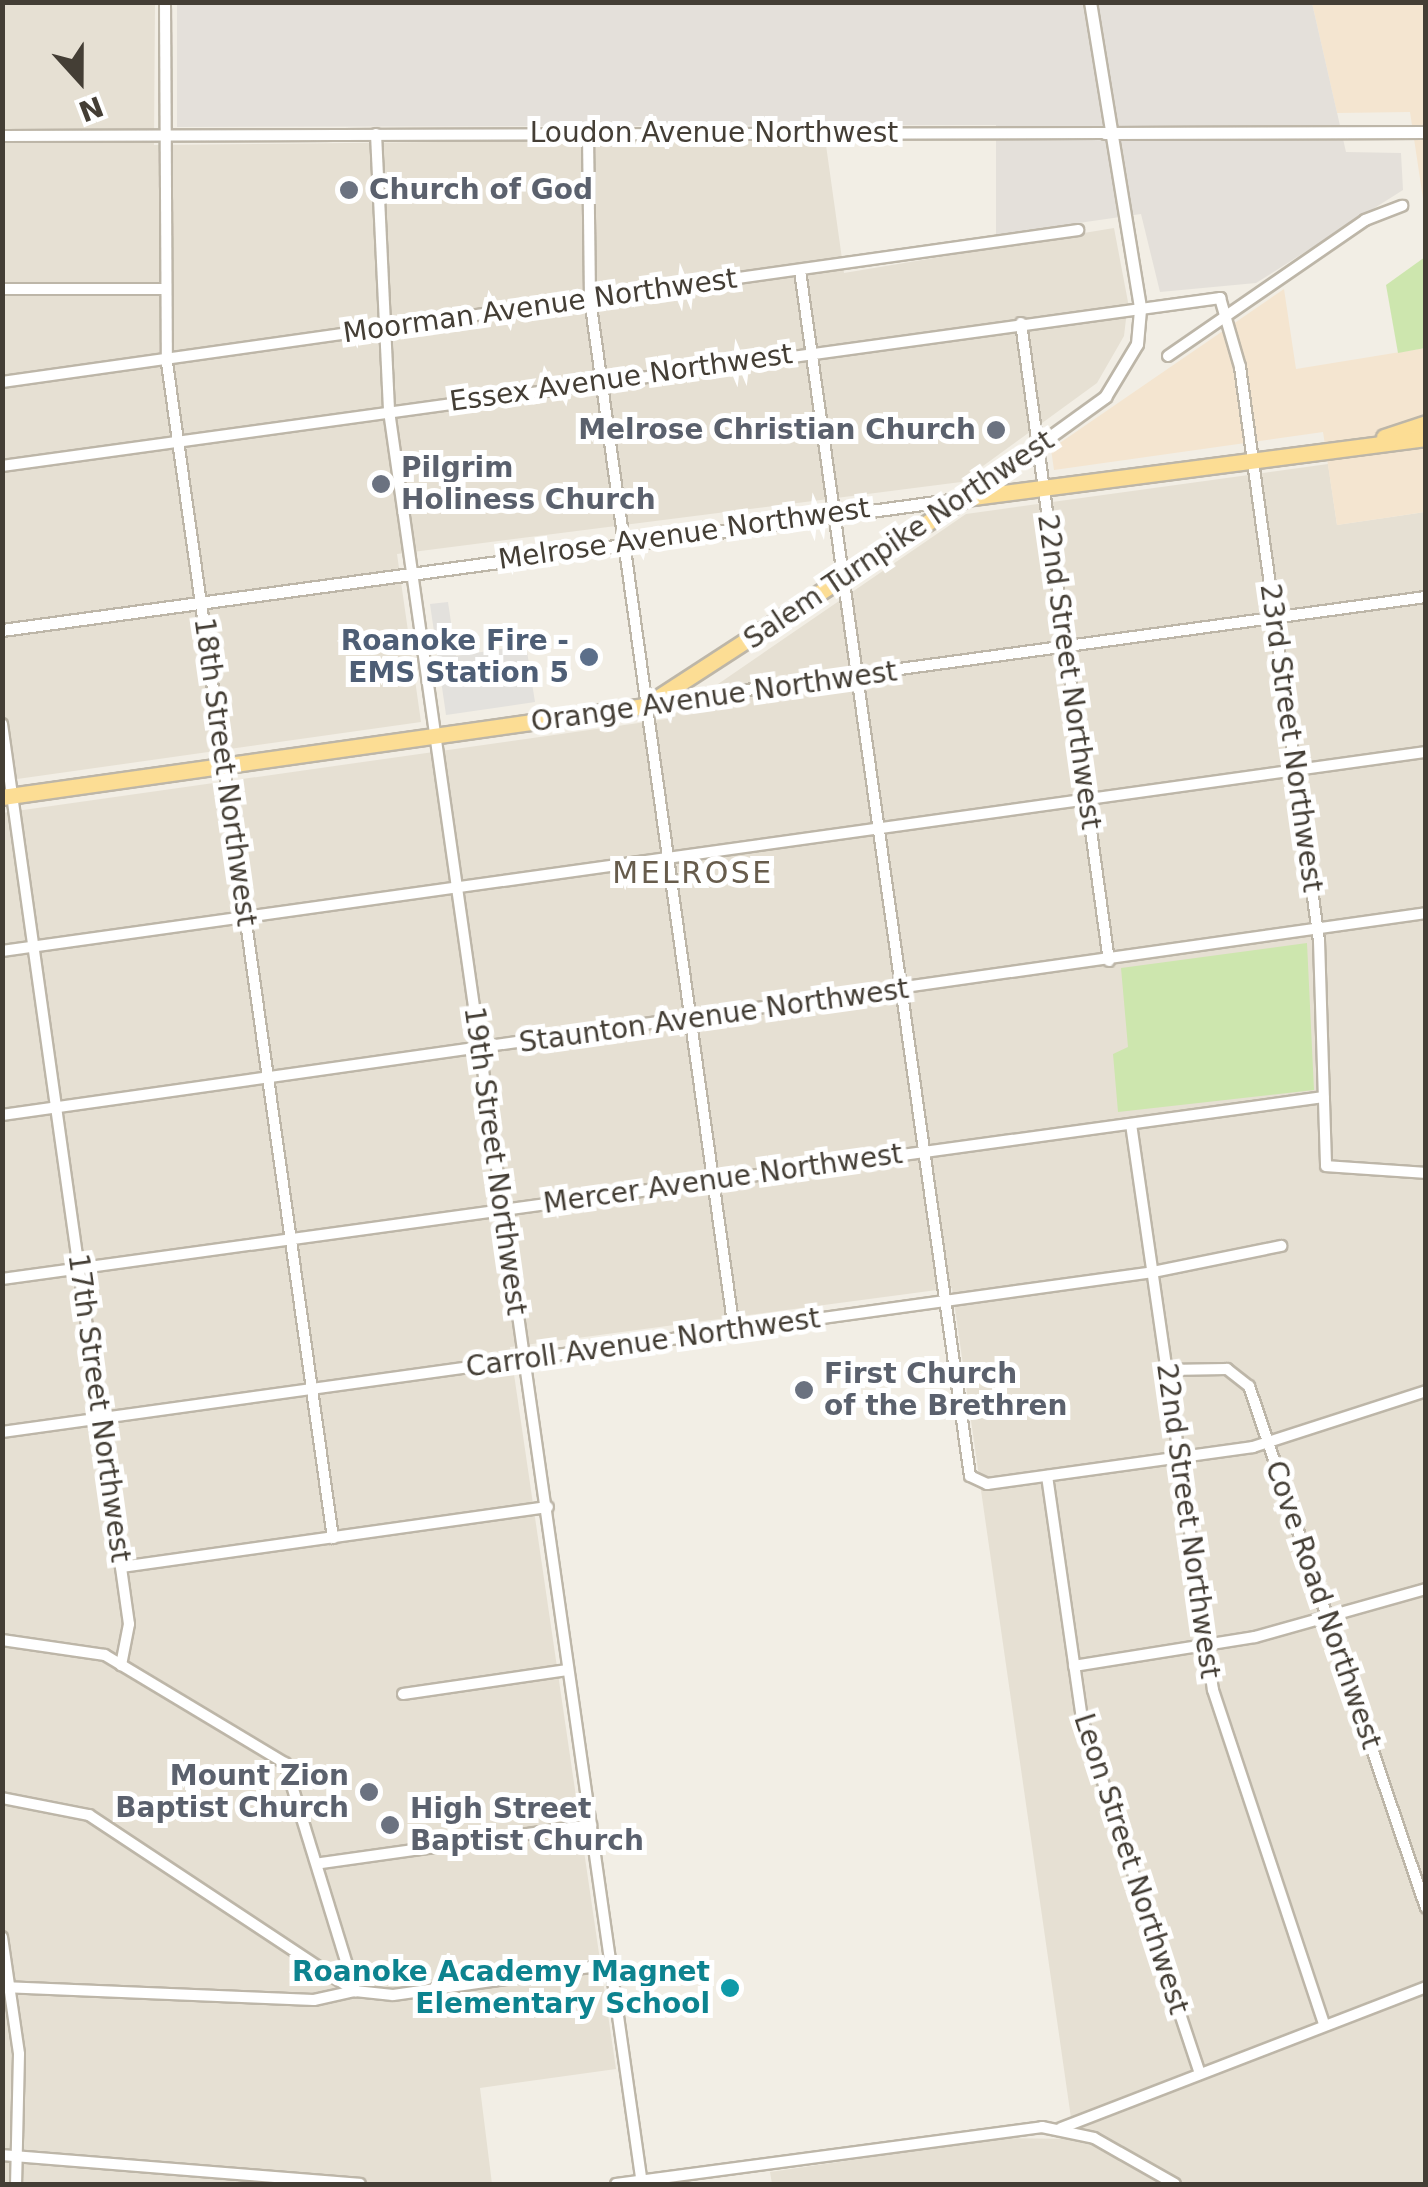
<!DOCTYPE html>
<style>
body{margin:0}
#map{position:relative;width:1428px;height:2187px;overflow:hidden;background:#f2eee5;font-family:"DejaVu Sans",sans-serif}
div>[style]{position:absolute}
.residential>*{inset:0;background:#e6e0d3}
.commercial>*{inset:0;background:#f4e5d0}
.industrial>*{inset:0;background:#e4e0da}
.green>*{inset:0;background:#cde6ae}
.parking>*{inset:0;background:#e3e1dd}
.roads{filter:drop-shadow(2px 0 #bdb6a8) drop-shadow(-2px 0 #bdb6a8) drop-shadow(0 2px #bdb6a8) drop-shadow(0 -2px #bdb6a8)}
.minor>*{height:10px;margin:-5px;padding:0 5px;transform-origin:5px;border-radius:5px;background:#fff}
.tertiary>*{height:11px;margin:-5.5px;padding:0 5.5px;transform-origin:5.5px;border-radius:5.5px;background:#fff}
.primary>*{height:15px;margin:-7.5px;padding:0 7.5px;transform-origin:7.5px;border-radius:7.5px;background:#fcdd94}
.dots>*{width:28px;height:28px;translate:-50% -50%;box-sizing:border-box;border:5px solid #fff;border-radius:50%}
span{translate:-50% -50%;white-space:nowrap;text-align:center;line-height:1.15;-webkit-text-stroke:10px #fff;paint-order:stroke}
.street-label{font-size:28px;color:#443e35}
.worship-label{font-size:28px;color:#5b616d;font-weight:700}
.left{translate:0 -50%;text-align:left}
.right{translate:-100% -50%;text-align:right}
.service-label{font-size:28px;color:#4e5e75;font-weight:700}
.culture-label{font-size:28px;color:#0d838f;font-weight:700}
.neighbourhood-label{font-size:30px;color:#675c4c;letter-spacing:2.5px}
.frame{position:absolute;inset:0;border:5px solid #443e35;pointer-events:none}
.north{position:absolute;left:30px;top:30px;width:100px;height:100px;-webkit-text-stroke:8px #fff;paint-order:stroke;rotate:159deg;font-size:28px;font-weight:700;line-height:40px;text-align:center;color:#443e35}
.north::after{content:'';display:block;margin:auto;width:35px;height:45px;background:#443e35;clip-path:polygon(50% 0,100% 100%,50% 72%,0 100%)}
</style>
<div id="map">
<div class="residential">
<i style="clip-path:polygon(2px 3px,155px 3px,154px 145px,825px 138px,844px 273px,1114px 228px,1128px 302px,1124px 336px,1097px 383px,961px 482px,397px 554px,421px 722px,3px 781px)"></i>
<i style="clip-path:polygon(1328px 464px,1337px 525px,1425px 512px,1425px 2184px,772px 2184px,770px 2172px,1001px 2138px,1074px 2139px,952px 1288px,510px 1347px,616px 2069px,480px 2088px,492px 2184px,3px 2184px,2px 813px,667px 719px,966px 514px)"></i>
</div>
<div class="commercial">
<i style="clip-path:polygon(1312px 3px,1425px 3px,1425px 212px,1410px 112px,1337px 113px)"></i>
<i style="clip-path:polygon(1284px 289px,1296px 369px,1425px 348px,1425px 512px,1337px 525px,1323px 432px,1054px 470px,1051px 449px)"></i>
</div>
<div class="industrial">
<i style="clip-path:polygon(177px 3px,1312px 3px,1346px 152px,1401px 153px,1403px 190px,1256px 283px,1160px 292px,1141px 214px,996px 235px,996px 125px,177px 127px)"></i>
</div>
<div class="green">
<i style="clip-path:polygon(1425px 257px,1425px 348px,1398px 353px,1386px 285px)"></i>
<i style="clip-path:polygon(1307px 943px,1314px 1090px,1118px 1112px,1113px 1054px,1128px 1047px,1121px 968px)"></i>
</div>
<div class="parking">
<i style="clip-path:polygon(448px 602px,456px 656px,526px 645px,535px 702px,446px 715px,430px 604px)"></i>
</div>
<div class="roads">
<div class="minor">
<i style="left:165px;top:2px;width:361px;rotate:89.7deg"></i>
<i style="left:167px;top:363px;width:1187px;rotate:81.96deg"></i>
<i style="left:376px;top:134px;width:277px;rotate:87.3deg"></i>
<i style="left:389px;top:411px;width:1791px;rotate:81.88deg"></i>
<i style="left:588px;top:135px;width:164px;rotate:89.3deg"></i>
<i style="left:590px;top:299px;width:1041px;rotate:82.05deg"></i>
<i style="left:2px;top:136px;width:1103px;rotate:-0.16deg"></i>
<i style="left:800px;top:271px;width:1217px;rotate:81.97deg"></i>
<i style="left:970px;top:1476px;width:19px;rotate:25deg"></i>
<i style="left:987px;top:1484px;width:269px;rotate:-7.9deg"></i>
<i style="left:1253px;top:1447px;width:182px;rotate:-17.9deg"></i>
<i style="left:2px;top:289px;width:163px"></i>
<i style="left:1021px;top:323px;width:644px;rotate:82.15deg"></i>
<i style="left:1168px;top:356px;width:239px;rotate:-34.6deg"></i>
<i style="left:1365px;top:220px;width:40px;rotate:-21deg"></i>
<i style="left:2px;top:382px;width:1087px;rotate:-8.04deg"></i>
<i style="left:2px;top:466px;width:1230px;rotate:-7.85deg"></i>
<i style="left:1220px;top:298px;width:72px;rotate:73.8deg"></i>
<i style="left:1240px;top:367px;width:579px;rotate:82.16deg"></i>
<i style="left:1319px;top:941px;width:225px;rotate:88.2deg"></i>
<i style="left:1326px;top:1166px;width:100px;rotate:4deg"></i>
<i style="left:659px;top:702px;width:774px;rotate:-7.8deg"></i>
<i style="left:2px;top:724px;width:909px;rotate:81.97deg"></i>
<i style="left:129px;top:1624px;width:42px;rotate:101deg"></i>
<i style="left:2px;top:951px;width:1438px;rotate:-7.96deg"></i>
<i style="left:2px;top:1115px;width:1438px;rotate:-8.07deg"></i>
<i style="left:1131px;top:1124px;width:572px;rotate:81.76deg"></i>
<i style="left:1213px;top:1690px;width:351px;rotate:71.6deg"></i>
<i style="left:2px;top:1279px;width:1334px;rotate:-7.84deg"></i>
<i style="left:1167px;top:1370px;width:60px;rotate:-1deg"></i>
<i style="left:1227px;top:1369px;width:28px;rotate:38deg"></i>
<i style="left:1249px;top:1386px;width:551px;rotate:71.27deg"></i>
<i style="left:2px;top:1432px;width:1162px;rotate:-7.91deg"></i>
<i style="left:1153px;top:1272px;width:131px;rotate:-11.5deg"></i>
<i style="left:1047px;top:1476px;width:246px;rotate:81.8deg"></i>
<i style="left:1082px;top:1719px;width:371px;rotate:71.6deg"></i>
<i style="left:121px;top:1567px;width:431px;rotate:-8deg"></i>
<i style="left:2px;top:1640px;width:104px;rotate:8.3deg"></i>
<i style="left:105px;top:1655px;width:210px;rotate:31deg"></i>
<i style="left:285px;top:1763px;width:239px;rotate:72.9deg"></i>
<i style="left:1074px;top:1666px;width:183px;rotate:-9.1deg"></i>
<i style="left:1255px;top:1637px;width:178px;rotate:-15.7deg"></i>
<i style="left:403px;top:1694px;width:166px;rotate:-8.3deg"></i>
<i style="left:2px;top:1798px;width:89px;rotate:11.1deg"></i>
<i style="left:89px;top:1815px;width:319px;rotate:33.5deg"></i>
<i style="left:355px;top:1991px;width:38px;rotate:6deg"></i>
<i style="left:393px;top:1995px;width:219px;rotate:-8.1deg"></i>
<i style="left:321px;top:1863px;width:273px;rotate:-8deg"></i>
<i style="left:2px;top:1937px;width:118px;rotate:81.7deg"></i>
<i style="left:19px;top:2054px;width:130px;rotate:91.3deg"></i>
<i style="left:2px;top:1987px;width:312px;rotate:2.4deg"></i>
<i style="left:314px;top:2000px;width:42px;rotate:-12.4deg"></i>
<i style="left:1061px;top:2128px;width:391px;rotate:-21.1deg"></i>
<i style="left:2px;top:2155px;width:359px;rotate:4.6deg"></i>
<i style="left:616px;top:2184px;width:430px;rotate:-7.6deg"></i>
<i style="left:1042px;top:2127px;width:53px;rotate:11.9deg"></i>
<i style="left:1094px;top:2138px;width:93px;rotate:29.6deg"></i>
</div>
<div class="tertiary">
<i style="left:1105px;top:133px;width:321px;rotate:-0.2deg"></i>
<i style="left:2px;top:630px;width:972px;rotate:-7.8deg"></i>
<i style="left:965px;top:498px;width:173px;rotate:-35.8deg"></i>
<i style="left:1105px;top:397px;width:62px;rotate:-58.9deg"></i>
<i style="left:1137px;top:344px;width:37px;rotate:-85deg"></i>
<i style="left:1140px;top:307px;width:309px;rotate:-99.3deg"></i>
</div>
<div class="primary">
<i style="left:1384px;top:437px;width:44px;rotate:-18.4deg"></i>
<i style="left:2px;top:797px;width:649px;rotate:-8.06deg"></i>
<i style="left:645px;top:706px;width:382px;rotate:-33deg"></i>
<i style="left:965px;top:498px;width:465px;rotate:-7.4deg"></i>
</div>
</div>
<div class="dots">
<i style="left:349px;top:190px;background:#6b7280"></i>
<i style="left:996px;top:430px;background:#6b7280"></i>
<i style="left:381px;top:484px;background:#6b7280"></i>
<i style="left:589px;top:657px;background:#5c6f8a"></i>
<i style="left:804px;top:1390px;background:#6b7280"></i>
<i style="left:369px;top:1792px;background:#6b7280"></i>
<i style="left:390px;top:1825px;background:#6b7280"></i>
<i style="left:730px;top:1988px;background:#0f9aa8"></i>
</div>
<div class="street-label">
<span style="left:714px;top:133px">Loudon Avenue Northwest</span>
<span style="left:540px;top:306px;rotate:-8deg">Moorman Avenue Northwest</span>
<span style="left:621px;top:378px;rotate:-8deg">Essex Avenue Northwest</span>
<span style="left:684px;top:534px;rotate:-8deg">Melrose Avenue Northwest</span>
<span style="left:899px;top:540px;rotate:-34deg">Salem Turnpike Northwest</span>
<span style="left:1069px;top:672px;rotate:82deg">22nd Street Northwest</span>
<span style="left:714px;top:697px;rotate:-8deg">Orange Avenue Northwest</span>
<span style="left:1291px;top:738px;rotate:82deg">23rd Street Northwest</span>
<span style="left:225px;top:772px;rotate:82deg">18th Street Northwest</span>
<span style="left:714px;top:1016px;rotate:-8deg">Staunton Avenue Northwest</span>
<span style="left:495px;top:1161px;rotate:82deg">19th Street Northwest</span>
<span style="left:723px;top:1179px;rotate:-8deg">Mercer Avenue Northwest</span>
<span style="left:643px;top:1343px;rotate:-8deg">Carroll Avenue Northwest</span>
<span style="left:99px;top:1408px;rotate:82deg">17th Street Northwest</span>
<span style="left:1188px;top:1521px;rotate:82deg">22nd Street Northwest</span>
<span style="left:1323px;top:1605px;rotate:71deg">Cove Road Northwest</span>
<span style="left:1131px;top:1864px;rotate:72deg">Leon Street Northwest</span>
</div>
<div class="worship-label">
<span class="left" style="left:369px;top:190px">Church of God</span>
<span class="right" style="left:976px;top:430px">Melrose Christian Church</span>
<span class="left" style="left:401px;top:484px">Pilgrim<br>Holiness Church</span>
<span class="left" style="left:824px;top:1390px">First Church<br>of the Brethren</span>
<span class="right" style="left:349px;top:1792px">Mount Zion<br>Baptist Church</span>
<span class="left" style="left:410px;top:1825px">High Street<br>Baptist Church</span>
</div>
<div class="service-label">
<span class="right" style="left:569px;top:657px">Roanoke Fire -<br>EMS Station 5</span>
</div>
<div class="culture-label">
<span class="right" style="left:710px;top:1988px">Roanoke Academy Magnet<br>Elementary School</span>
</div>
<div class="neighbourhood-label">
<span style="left:693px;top:873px">MELROSE</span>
</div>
<div class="frame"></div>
<div class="north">N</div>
</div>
